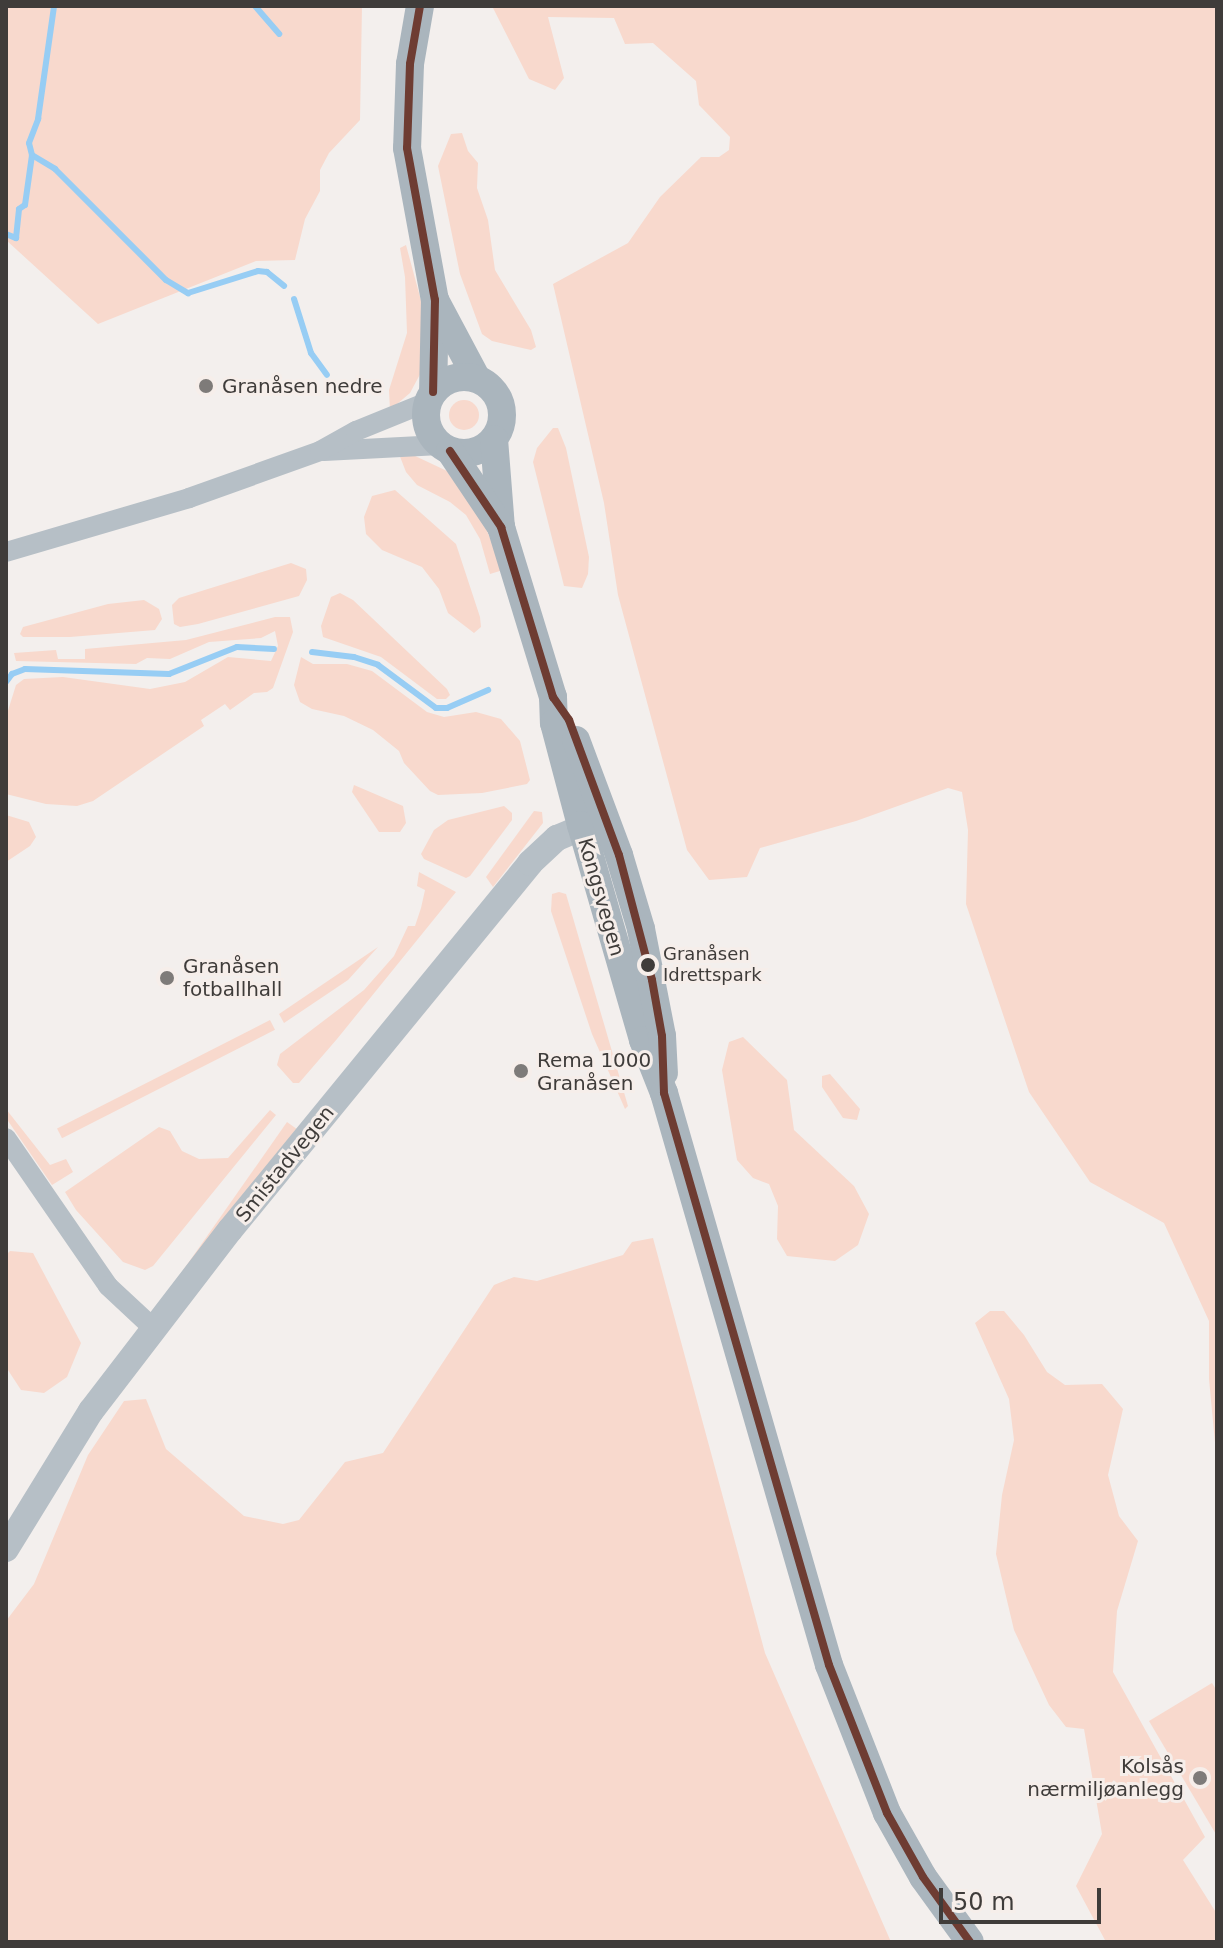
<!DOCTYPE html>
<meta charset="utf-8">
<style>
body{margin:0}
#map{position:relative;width:1223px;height:1948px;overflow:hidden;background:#f3efed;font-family:"DejaVu Sans",sans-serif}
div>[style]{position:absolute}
.green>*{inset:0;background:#f8d9cd;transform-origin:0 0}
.round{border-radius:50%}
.stream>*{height:6px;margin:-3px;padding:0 3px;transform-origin:3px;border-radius:3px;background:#97cdf4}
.minor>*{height:20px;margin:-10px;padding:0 10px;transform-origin:10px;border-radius:10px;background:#b6bfc6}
.tertiary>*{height:26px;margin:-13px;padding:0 13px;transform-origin:13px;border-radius:13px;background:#b6bfc6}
.secondary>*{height:28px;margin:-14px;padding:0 14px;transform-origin:14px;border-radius:14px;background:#aab5bd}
.secondary>.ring{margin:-14px;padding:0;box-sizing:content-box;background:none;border:28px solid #aab5bd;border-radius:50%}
.bus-1>*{height:8px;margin:-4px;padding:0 4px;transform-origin:4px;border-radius:4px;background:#6e3c32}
.dots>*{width:22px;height:22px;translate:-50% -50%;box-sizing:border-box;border:4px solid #f6eeea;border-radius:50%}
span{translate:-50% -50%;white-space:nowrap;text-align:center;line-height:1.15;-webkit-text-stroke:6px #f6eeea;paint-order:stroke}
.bus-label{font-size:18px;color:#3f3c3a}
.left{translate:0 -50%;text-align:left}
.poi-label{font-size:20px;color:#3f3c3a}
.right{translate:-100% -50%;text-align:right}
.street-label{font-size:20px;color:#3f3c3a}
.frame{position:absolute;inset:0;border:8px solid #3f3c3a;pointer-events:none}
.scale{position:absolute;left:939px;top:1888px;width:162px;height:36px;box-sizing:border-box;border:4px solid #3f3c3a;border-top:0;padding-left:10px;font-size:24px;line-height:28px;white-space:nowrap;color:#3f3c3a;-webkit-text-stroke:6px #f6eeea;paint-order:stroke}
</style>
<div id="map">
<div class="green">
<i style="clip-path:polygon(6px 6px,362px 6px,360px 120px,329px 153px,320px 170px,320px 191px,305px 219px,295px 260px,256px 261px,98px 324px,6px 240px)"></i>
<i style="clip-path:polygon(492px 6px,1217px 6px,1217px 1464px,1209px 1379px,1209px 1321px,1164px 1223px,1090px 1182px,1029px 1092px,966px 904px,968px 830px,962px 792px,948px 788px,856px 821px,760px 848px,747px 877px,709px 880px,687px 850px,618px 595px,604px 503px,553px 284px,628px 243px,660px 197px,701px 157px,719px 157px,729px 150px,730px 137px,699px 105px,696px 81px,653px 43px,625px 44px,614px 18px,548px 17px,564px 78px,555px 90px,529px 79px)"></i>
<i style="clip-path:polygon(462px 133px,468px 151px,478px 163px,477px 188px,488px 220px,495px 270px,531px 330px,536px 347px,531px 350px,492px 341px,482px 334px,460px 274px,438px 166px,451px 134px)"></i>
<i style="clip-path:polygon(406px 245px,423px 308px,425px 365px,410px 393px,390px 410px,389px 390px,407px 333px,405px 277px,400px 248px)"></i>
<i class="round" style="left:449px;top:400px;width:30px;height:30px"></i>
<i style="clip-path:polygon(553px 428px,558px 428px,566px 448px,589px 557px,588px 574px,582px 588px,564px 586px,533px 462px,537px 448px)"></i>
<i style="clip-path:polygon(399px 454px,413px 455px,447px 471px,483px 521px,503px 570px,490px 574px,480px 539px,466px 515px,450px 502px,417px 485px,406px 472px)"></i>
<i style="clip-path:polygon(395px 490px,456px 544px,480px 617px,481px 627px,474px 633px,448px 613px,439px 589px,422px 567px,382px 550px,366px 534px,364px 517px,372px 496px)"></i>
<i style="clip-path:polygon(291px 563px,306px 569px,307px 580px,299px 596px,198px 624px,180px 627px,174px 624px,172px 605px,179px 598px)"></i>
<i style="clip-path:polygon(340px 593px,353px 600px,447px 689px,450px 695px,446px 699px,437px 699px,381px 657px,323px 637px,321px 626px,331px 597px)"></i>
<i style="clip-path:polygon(144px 600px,159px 609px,162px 619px,155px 630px,70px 637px,23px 637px,20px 634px,23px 627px,108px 604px)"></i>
<i style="clip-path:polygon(275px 617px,290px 617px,293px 632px,273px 688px,267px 692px,254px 693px,230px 710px,225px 704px,201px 720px,204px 726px,93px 801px,77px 806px,46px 804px,6px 794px,6px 717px,16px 685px,24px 679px,63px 677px,150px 689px,185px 682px,228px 657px,271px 661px,278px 646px,275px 631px,261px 638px,209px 642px,170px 659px,147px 658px,136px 664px,16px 661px,14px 653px,56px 650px,58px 659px,85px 659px,85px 649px,186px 640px)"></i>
<i style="clip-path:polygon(301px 657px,313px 664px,347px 664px,372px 671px,427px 712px,444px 717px,476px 712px,501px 719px,520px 741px,530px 780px,527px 784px,482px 793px,438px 795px,430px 791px,404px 763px,399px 751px,373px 730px,344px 716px,312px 709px,300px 702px,294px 685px)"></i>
<i style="clip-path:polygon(354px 785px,403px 806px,406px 823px,400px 832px,379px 832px,352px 792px)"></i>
<i style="clip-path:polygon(504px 806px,512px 813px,512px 820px,470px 876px,466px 878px,424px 859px,421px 854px,434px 830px,448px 820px)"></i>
<i style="clip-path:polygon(534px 811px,542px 812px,543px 823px,493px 887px,486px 877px)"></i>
<i style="clip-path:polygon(6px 815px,29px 822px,36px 837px,30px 846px,6px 862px)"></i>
<i style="clip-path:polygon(419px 872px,456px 892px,337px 1039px,299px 1083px,293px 1083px,277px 1065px,280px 1054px,364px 990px,394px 956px,408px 926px,415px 926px,421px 908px,425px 890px,417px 886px)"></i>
<i style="clip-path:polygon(559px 892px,566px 894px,628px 1106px,625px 1109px,592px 1034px,551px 911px,552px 894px)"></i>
<i style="clip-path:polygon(378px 947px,348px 980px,284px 1023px,279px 1014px)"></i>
<i style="left:270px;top:1020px;width:11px;height:239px;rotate:63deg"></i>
<i style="clip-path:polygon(743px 1037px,787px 1080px,794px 1130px,854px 1186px,869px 1214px,858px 1245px,835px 1261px,787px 1256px,777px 1239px,778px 1206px,769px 1184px,753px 1178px,737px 1160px,722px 1070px,729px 1042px)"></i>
<i style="clip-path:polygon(830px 1074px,860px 1109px,857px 1120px,843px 1118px,822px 1087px,822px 1076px)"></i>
<i style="clip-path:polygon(6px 1109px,50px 1165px,66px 1159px,73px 1172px,52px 1185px,6px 1118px)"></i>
<i style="clip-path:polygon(270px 1110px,276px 1115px,153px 1266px,145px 1270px,123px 1262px,76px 1210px,65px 1192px,159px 1127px,170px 1131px,182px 1151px,199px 1159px,228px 1158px)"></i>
<i style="left:287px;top:1122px;width:12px;height:182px;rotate:35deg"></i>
<i style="clip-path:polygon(653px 1238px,765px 1653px,891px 1942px,6px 1942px,6px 1621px,34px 1584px,88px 1455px,124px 1401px,146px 1399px,166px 1449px,244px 1516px,283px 1524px,299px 1520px,345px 1462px,383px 1453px,494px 1285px,514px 1277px,537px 1281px,623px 1255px,632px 1242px)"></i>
<i style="clip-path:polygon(10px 1251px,33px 1253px,81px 1343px,67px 1377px,44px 1393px,21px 1390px,6px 1367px,6px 1255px)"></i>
<i style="clip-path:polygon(990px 1311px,1004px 1311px,1024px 1335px,1047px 1372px,1065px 1385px,1102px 1384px,1123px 1409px,1108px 1475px,1119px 1516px,1138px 1541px,1117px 1611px,1113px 1672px,1205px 1837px,1183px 1860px,1217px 1914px,1217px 1942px,1106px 1942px,1076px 1886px,1102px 1834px,1084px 1729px,1066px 1727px,1049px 1705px,1014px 1630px,996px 1554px,1002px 1495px,1014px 1440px,1009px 1399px,975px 1323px)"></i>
<i style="clip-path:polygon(1212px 1683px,1217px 1691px,1217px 1836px,1149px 1721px)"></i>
</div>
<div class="stream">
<i style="left:255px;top:6px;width:37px;rotate:49deg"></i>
<i style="left:32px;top:155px;width:27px;rotate:31deg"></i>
<i style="left:55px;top:169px;width:157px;rotate:45deg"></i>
<i style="left:166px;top:280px;width:26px;rotate:31deg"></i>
<i style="left:188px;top:293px;width:73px;rotate:-17.4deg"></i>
<i style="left:258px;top:271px;width:9px;rotate:6deg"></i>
<i style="left:267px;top:272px;width:22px;rotate:39deg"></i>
<i style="left:6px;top:234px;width:11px;rotate:22deg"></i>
<i style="left:16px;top:238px;width:29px;rotate:-84deg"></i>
<i style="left:19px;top:209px;width:7px;rotate:-34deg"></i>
<i style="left:25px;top:205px;width:50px;rotate:-82deg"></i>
<i style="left:32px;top:155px;width:12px;rotate:-104deg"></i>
<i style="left:29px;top:143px;width:26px;rotate:-69deg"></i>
<i style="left:38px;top:119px;width:114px;rotate:-81.9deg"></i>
<i style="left:294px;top:299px;width:57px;rotate:72.5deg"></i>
<i style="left:311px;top:353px;width:27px;rotate:54deg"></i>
<i style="left:312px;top:652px;width:42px;rotate:6.8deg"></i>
<i style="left:354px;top:657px;width:25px;rotate:18deg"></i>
<i style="left:378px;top:665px;width:72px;rotate:36.6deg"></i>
<i style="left:436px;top:708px;width:11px"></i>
<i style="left:447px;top:708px;width:45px;rotate:-23.7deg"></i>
<i style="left:6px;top:682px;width:10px;rotate:-53deg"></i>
<i style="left:12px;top:674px;width:14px;rotate:-21deg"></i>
<i style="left:25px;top:669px;width:144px;rotate:2deg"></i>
<i style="left:169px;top:674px;width:73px;rotate:-21.7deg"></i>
<i style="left:237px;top:647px;width:37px;rotate:3deg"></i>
</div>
<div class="minor">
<i style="left:324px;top:451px;width:116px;rotate:-3deg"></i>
<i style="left:6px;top:552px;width:191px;rotate:-16.4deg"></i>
<i style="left:189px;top:498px;width:139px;rotate:-19.7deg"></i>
<i style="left:320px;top:451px;width:41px;rotate:-29.1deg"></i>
<i style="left:356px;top:431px;width:77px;rotate:-22.2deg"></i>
<i style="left:6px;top:1138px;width:180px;rotate:55.4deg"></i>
<i style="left:108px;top:1286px;width:60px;rotate:43deg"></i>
</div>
<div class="tertiary">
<i style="left:6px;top:1549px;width:162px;rotate:-58.4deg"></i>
<i style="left:91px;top:1411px;width:228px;rotate:-52.5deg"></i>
<i style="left:230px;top:1230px;width:474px;rotate:-50.7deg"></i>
<i style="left:530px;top:863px;width:37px;rotate:-43deg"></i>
<i style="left:557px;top:838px;width:47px;rotate:-22.7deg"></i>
</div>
<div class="secondary">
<i style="left:420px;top:6px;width:59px;rotate:99.8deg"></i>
<i style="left:410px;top:64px;width:84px;rotate:92deg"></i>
<i style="left:407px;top:148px;width:155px;rotate:79.6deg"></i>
<i style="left:435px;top:300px;width:92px;rotate:91.2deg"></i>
<i style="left:435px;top:300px;width:89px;rotate:62deg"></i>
<i class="ring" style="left:426px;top:377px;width:48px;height:48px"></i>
<i style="left:494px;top:439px;width:88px;rotate:85.5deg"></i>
<i style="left:501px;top:527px;width:178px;rotate:73deg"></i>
<i style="left:553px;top:697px;width:26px;rotate:88deg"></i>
<i style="left:554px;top:723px;width:106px;rotate:75.2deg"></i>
<i style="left:581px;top:825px;width:224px;rotate:73.9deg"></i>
<i style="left:643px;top:1040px;width:57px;rotate:68.4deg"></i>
<i style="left:664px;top:1093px;width:595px;rotate:73.91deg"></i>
<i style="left:829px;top:1665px;width:159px;rotate:68.6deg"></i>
<i style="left:887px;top:1813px;width:73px;rotate:60.6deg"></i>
<i style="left:923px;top:1877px;width:80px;rotate:54.1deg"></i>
<i style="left:450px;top:451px;width:92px;rotate:56.1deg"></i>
<i style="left:576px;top:740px;width:123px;rotate:69.5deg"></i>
<i style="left:619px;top:855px;width:77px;rotate:73.4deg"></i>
<i style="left:641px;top:929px;width:109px;rotate:78.9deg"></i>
<i style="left:662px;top:1036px;width:37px;rotate:87deg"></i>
</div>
<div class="bus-1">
<i style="left:420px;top:6px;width:59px;rotate:99.8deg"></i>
<i style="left:410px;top:64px;width:84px;rotate:92deg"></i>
<i style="left:407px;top:148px;width:155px;rotate:79.6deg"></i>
<i style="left:435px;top:300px;width:92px;rotate:91.2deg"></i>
<i style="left:450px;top:451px;width:92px;rotate:56.1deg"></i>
<i style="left:501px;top:527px;width:178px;rotate:73deg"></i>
<i style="left:553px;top:697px;width:28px;rotate:55deg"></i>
<i style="left:569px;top:720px;width:144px;rotate:69.7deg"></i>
<i style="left:619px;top:855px;width:129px;rotate:75.2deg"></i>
<i style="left:652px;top:980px;width:57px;rotate:79.9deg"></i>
<i style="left:662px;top:1036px;width:57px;rotate:88deg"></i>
<i style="left:664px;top:1093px;width:595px;rotate:73.91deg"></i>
<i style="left:829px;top:1665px;width:159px;rotate:68.6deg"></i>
<i style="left:887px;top:1813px;width:73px;rotate:60.6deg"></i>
<i style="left:923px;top:1877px;width:80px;rotate:54.1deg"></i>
</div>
<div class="dots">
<i style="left:206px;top:386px;background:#7e7b79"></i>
<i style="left:648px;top:965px;background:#3f3c3a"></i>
<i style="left:167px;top:978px;background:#7e7b79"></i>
<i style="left:521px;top:1071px;background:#7e7b79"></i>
<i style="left:1200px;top:1778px;background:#7e7b79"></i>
</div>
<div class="bus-label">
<span class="left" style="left:663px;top:965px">Granåsen<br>Idrettspark</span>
</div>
<div class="poi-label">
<span class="left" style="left:222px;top:386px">Granåsen nedre</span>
<span class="left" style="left:183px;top:978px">Granåsen<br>fotballhall</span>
<span class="left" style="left:537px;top:1072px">Rema 1000<br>Granåsen</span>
<span class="right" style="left:1184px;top:1778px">Kolsås<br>nærmiljøanlegg</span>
</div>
<div class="street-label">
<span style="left:601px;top:897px;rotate:74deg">Kongsvegen</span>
<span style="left:285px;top:1164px;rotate:-51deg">Smistadvegen</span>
</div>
<div class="frame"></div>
<div class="scale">50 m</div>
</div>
